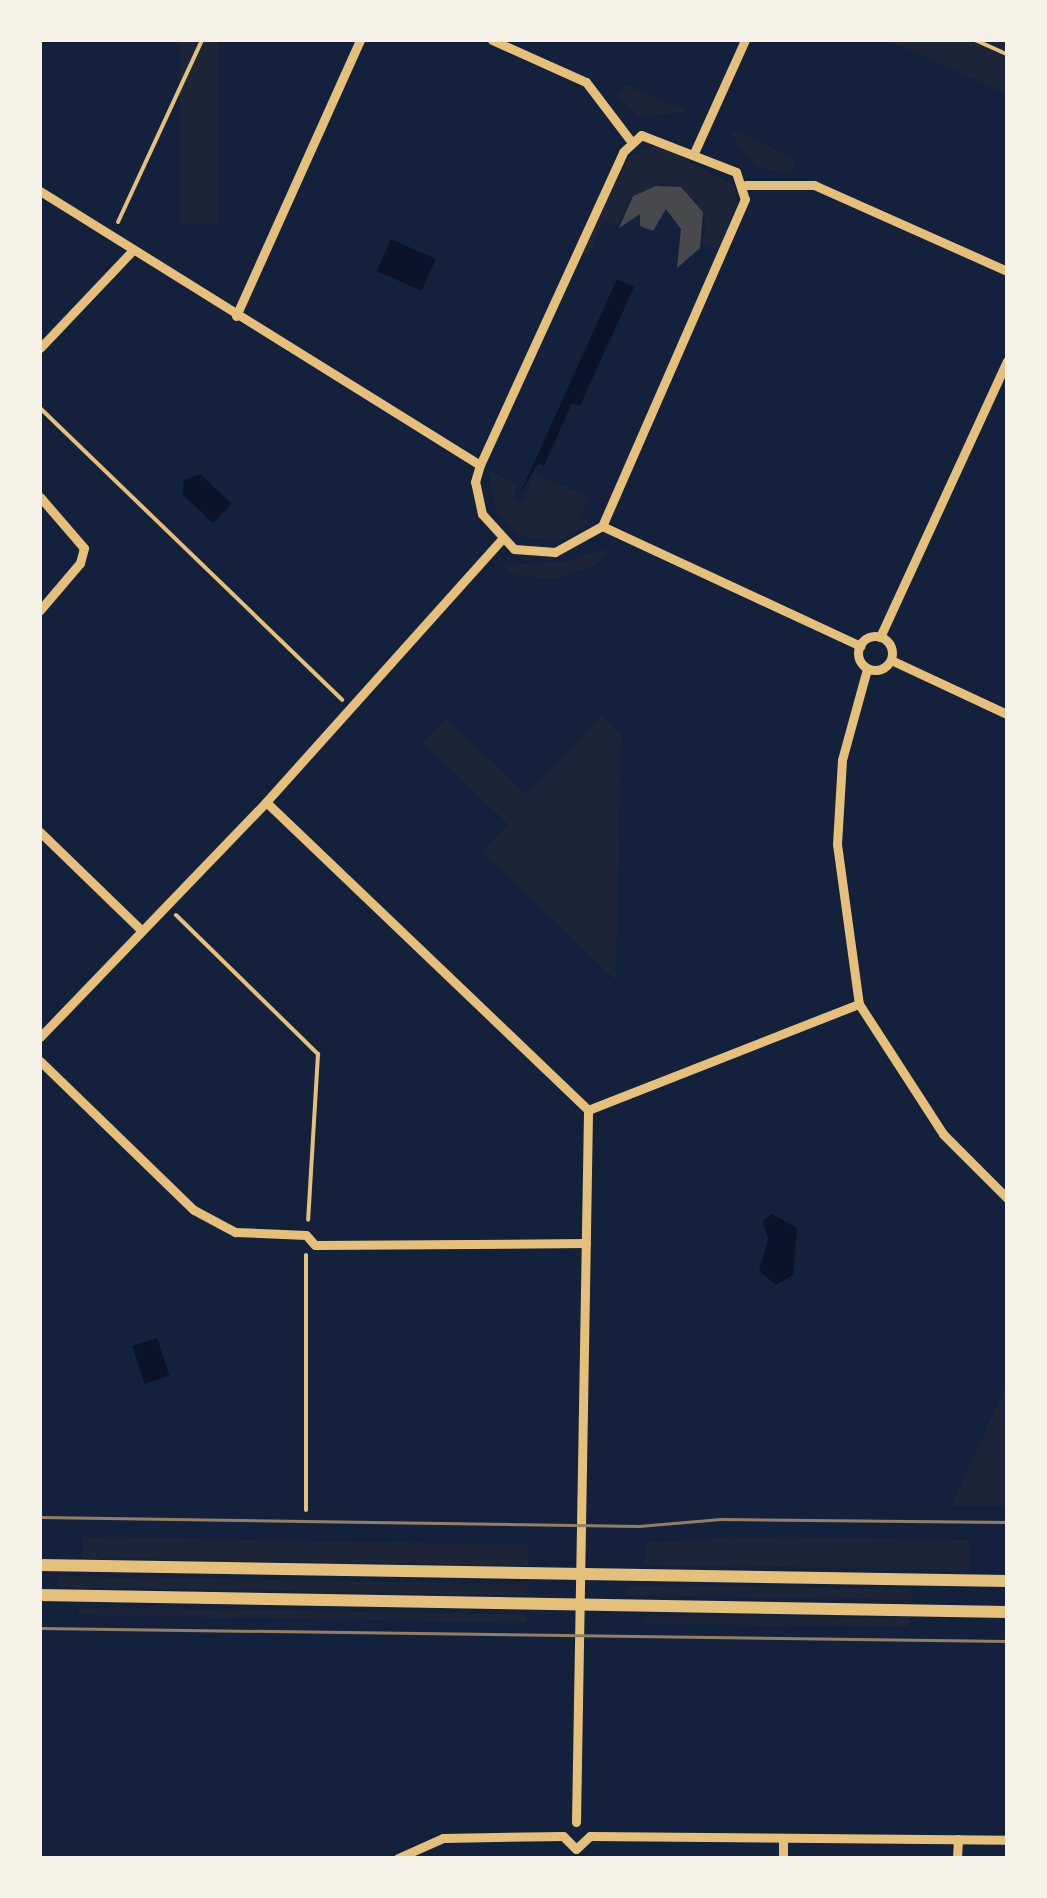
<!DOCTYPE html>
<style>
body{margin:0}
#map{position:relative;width:1047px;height:1898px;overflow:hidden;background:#14213d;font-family:"Space Grotesk",sans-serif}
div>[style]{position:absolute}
.green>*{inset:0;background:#1d2539;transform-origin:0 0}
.water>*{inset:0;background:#0b132b;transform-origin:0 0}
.building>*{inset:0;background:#48494c}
.path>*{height:4px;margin:-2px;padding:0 2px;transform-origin:2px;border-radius:2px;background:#e5c07b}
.minor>*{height:9px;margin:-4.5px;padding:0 4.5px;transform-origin:4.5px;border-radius:4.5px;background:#e5c07b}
.minor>.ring{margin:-4.5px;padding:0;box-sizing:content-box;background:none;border:9px solid #e5c07b;border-radius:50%}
.primary>*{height:12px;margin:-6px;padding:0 6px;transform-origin:6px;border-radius:6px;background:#e5c07b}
.tram>*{height:2.5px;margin:-1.25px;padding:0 1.25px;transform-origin:1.25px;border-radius:1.25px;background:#918062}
span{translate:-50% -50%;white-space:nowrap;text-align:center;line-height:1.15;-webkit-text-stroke:10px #f6f1e7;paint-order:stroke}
.frame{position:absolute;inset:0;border:42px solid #f6f1e7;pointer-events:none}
</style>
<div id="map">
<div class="green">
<i style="left:180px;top:40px;width:39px;height:184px"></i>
<i style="clip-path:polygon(887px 40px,1007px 40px,1007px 94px)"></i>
<i style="clip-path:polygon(624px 84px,684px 110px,684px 112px,639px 117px,617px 96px)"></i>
<i style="clip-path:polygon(737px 131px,795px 159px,791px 174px,755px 167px,732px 135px)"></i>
<i style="clip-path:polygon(657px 145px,735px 186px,737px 202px,718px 249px,702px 243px,706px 224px,698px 201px,664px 183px,631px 196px,618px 226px,604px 220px,588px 256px,582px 253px,629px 156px)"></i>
<i style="clip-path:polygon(488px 470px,517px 484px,513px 498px,522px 503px,535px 474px,590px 497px,579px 518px,591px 523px,556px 541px,522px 536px,497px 514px)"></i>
<i style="clip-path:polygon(600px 550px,611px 551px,592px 567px,553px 579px,511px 574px,503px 565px,563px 562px)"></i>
<i style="clip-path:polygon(602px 716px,621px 735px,616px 980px,482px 852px,508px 824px,422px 742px,446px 719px,526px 794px)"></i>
<i style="clip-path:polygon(1007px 1384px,1007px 1506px,951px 1506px)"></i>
<i style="left:83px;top:1537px;width:446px;height:21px;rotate:1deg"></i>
<i style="clip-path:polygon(741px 1537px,969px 1540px,969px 1570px,645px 1565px,645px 1543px)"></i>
<i style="left:58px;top:1576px;width:470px;height:11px;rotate:1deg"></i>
<i style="clip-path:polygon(636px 1585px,899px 1589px,912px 1590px,912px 1600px,628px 1595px,628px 1586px)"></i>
<i style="left:79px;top:1607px;width:448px;height:8px;rotate:1deg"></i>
<i style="clip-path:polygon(645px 1616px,909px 1617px,909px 1627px,644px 1624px)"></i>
</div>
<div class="water">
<i style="left:391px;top:239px;width:49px;height:35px;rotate:24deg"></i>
<i style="clip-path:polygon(617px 279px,634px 287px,608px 344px,580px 406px,572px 403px,544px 466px,538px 463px,519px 496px)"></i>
<i style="clip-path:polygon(200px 474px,232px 504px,213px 523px,182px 494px,184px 480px)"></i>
<i style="clip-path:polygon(772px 1214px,797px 1228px,793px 1275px,776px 1285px,759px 1271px,768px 1239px,763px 1221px)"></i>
<i style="left:157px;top:1338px;width:40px;height:26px;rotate:72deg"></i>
</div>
<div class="building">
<i style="clip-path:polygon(656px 186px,681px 187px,703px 212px,700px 248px,677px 268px,681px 229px,666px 209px,653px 231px,640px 226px,640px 214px,619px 228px,633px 196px)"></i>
</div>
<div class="path">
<i style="left:975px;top:40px;width:35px;rotate:24deg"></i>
<i style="left:118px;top:222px;width:200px;rotate:-65.2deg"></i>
<i style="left:40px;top:408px;width:420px;rotate:44deg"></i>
<i style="left:176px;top:915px;width:199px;rotate:44.4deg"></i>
<i style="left:318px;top:1054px;width:166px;rotate:93.4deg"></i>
<i style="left:306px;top:1510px;width:255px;rotate:-90deg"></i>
</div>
<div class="minor">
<i style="left:492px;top:40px;width:103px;rotate:24.1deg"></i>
<i style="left:586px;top:82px;width:73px;rotate:52.8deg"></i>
<i style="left:641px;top:135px;width:102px;rotate:21.3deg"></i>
<i style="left:736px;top:172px;width:28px;rotate:72deg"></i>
<i style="left:745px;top:199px;width:357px;rotate:113.6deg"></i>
<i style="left:602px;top:526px;width:54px;rotate:151deg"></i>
<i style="left:555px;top:552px;width:41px;rotate:-175.8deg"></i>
<i style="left:514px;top:549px;width:47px;rotate:-132.4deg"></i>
<i style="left:482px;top:514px;width:33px;rotate:-102deg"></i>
<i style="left:475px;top:482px;width:18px;rotate:-74deg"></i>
<i style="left:480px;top:465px;width:344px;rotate:-65.4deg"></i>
<i style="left:623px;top:152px;width:25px;rotate:-43deg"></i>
<i style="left:694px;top:153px;width:124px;rotate:-65.7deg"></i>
<i style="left:746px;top:185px;width:68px"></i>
<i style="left:814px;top:185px;width:211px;rotate:24deg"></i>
<i style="left:40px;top:191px;width:518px;rotate:31.91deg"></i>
<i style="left:236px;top:316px;width:303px;rotate:-65.8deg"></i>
<i style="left:40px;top:348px;width:132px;rotate:-46.5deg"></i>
<i style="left:40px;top:497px;width:67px;rotate:49.2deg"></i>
<i style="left:84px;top:548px;width:16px;rotate:105deg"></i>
<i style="left:80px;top:563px;width:62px;rotate:130.4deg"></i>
<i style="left:602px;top:526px;width:285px;rotate:24.9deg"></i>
<i class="ring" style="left:858px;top:636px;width:25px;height:25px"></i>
<i style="left:880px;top:637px;width:304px;rotate:-65.3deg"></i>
<i style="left:891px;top:660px;width:128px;rotate:25deg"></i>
<i style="left:867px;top:669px;width:94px;rotate:105.4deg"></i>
<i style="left:842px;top:760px;width:84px;rotate:93.4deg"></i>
<i style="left:837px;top:844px;width:162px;rotate:82.2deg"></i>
<i style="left:859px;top:1004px;width:155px;rotate:57.1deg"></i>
<i style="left:943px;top:1134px;width:91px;rotate:45deg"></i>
<i style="left:266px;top:802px;width:446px;rotate:43.7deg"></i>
<i style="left:40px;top:832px;width:139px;rotate:44.1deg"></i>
<i style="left:40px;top:1037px;width:326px;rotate:-46.1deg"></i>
<i style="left:266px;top:802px;width:352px;rotate:-48.1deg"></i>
<i style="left:40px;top:1061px;width:214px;rotate:44.1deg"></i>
<i style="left:194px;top:1210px;width:47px;rotate:28.2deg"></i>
<i style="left:235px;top:1232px;width:71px;rotate:2.4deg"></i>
<i style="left:306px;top:1235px;width:13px;rotate:48deg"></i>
<i style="left:315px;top:1245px;width:271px;rotate:-0.4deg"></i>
<i style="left:588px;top:1110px;width:291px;rotate:-21.4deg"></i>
<i style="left:576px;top:1822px;width:712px;rotate:-89.03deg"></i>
<i style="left:563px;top:1836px;width:18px;rotate:45deg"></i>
<i style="left:576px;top:1849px;width:19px;rotate:-43deg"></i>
<i style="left:590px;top:1836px;width:417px;rotate:0.5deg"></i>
<i style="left:398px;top:1858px;width:49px;rotate:-24deg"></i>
<i style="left:443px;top:1838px;width:120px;rotate:-1deg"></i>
<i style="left:783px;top:1858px;width:18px;rotate:-90deg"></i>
<i style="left:957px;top:1858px;width:19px;rotate:-87deg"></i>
</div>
<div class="primary">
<i style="left:40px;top:1565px;width:967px;rotate:0.95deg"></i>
<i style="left:40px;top:1595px;width:967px;rotate:1.01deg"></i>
</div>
<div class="tram">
<i style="left:40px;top:1517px;width:599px;rotate:0.86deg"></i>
<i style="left:639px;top:1526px;width:82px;rotate:-4.9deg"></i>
<i style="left:721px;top:1519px;width:286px;rotate:0.6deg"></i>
<i style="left:40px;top:1628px;width:967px;rotate:0.77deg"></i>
</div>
<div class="frame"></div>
</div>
